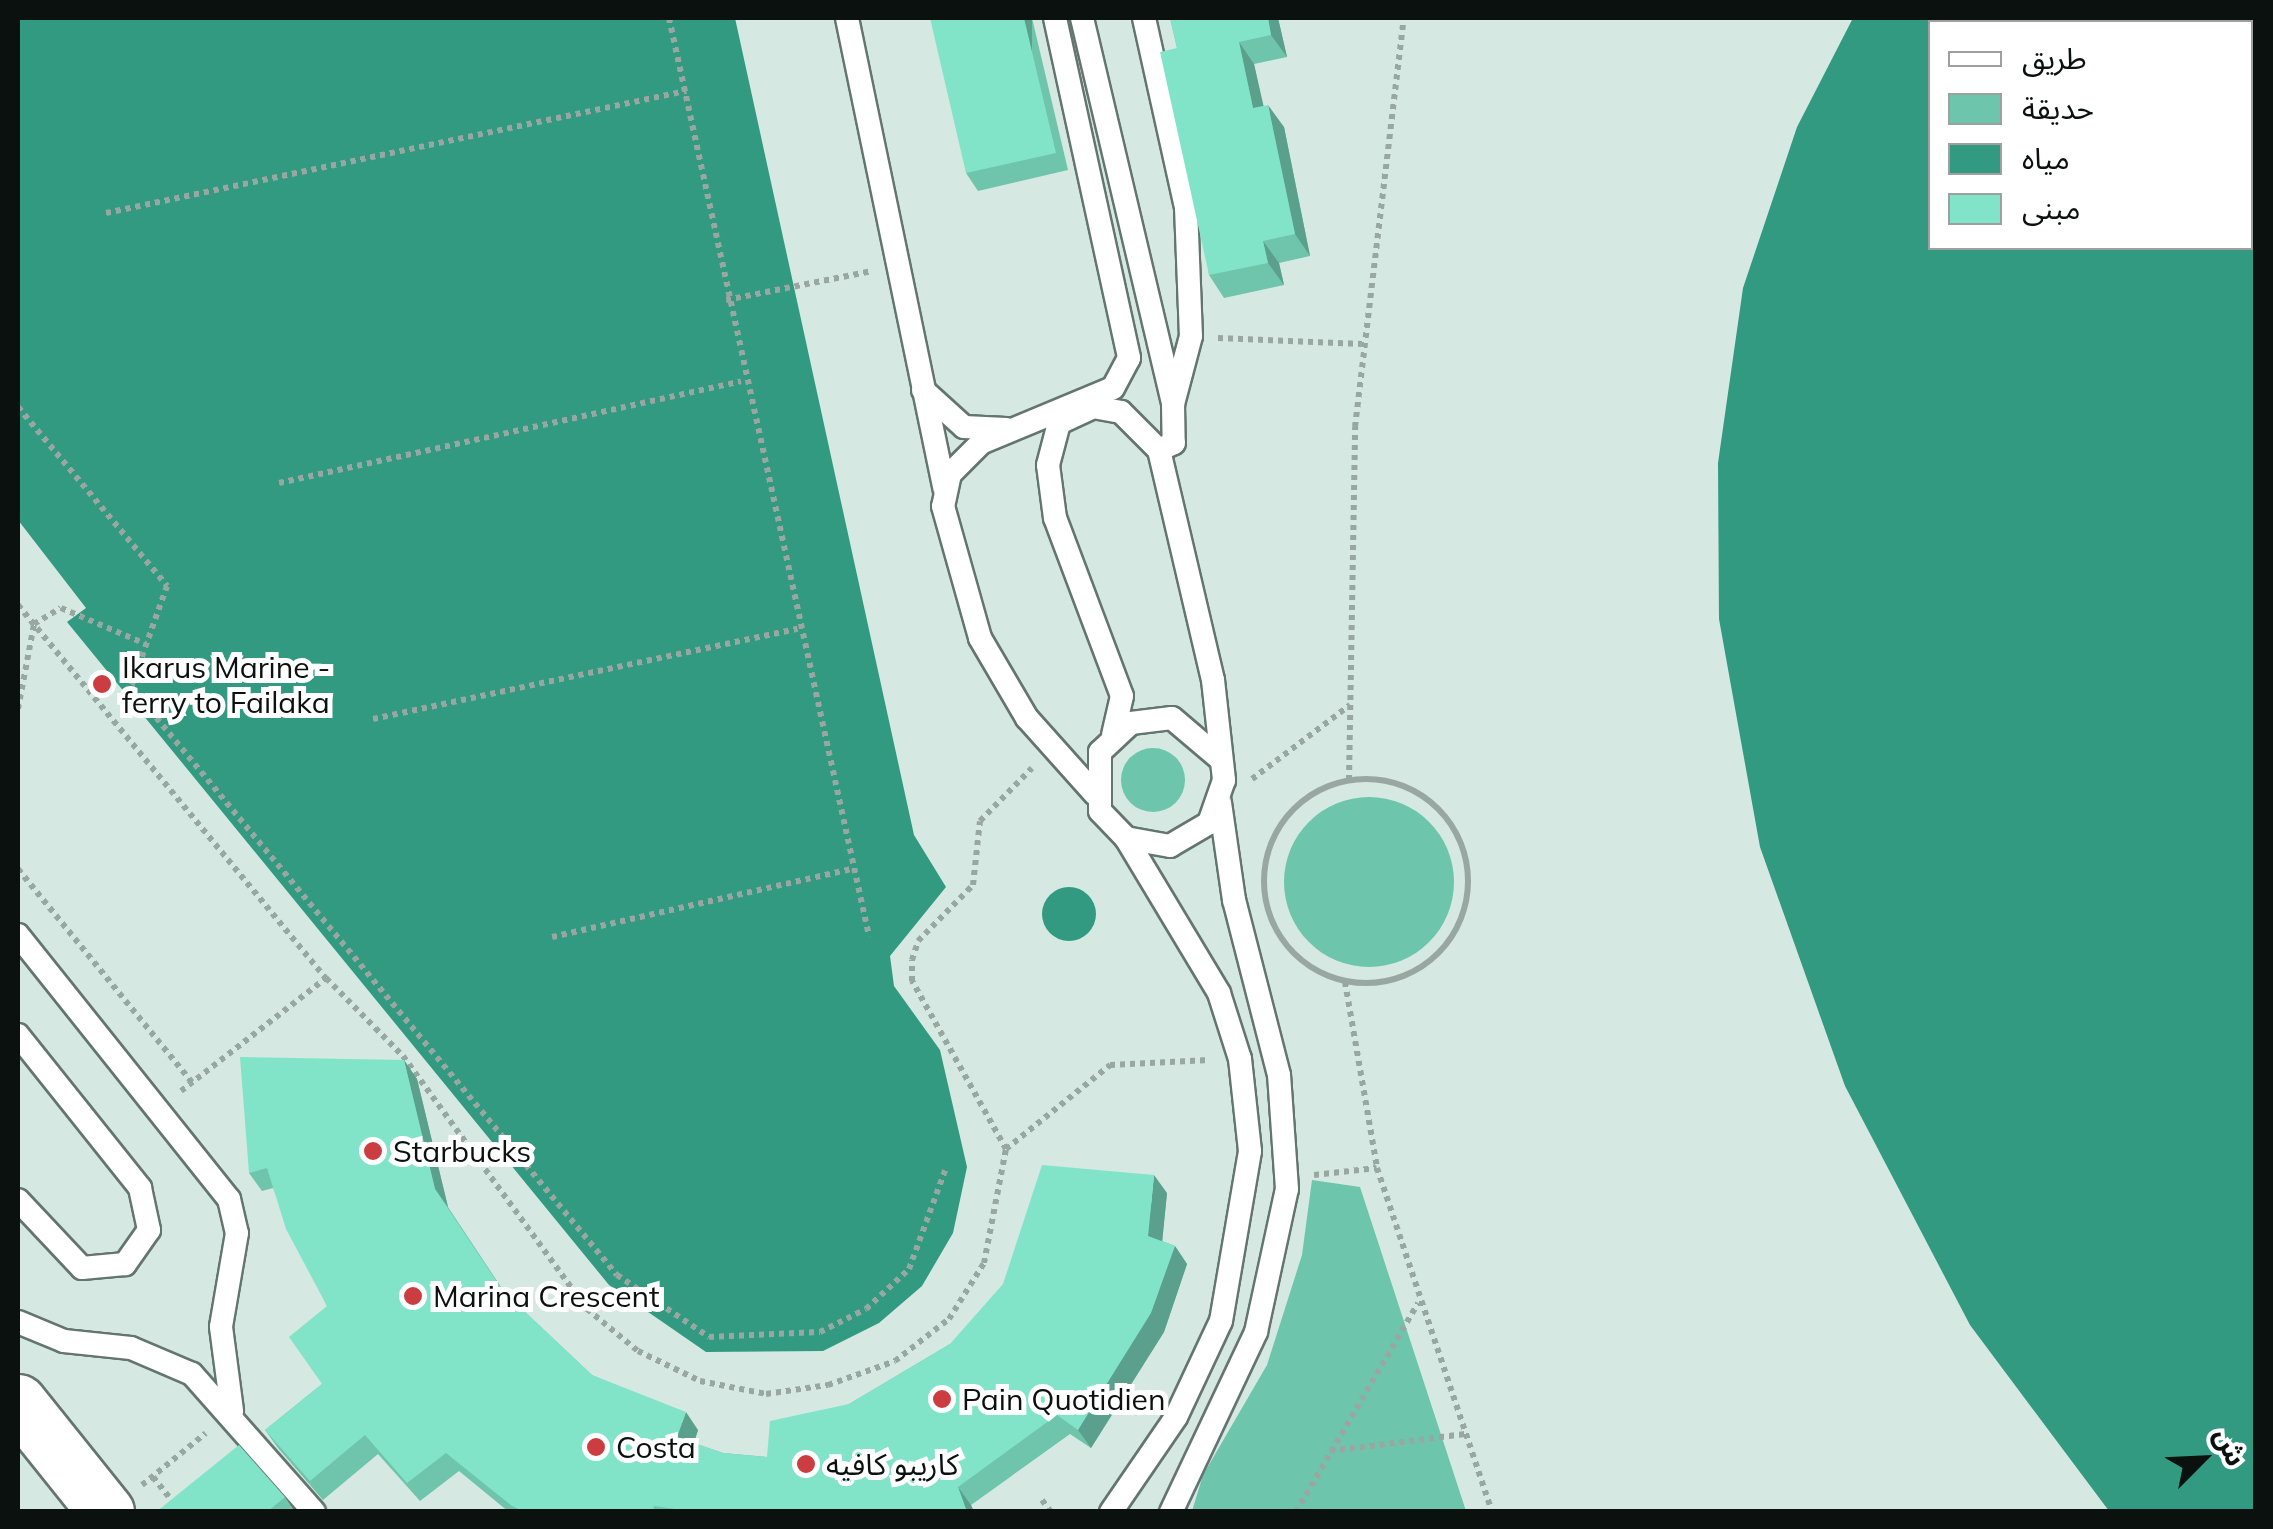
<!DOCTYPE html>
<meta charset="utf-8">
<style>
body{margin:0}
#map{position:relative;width:2273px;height:1529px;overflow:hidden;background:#d5e8e1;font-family:Mulish,"Noto Sans Arabic",sans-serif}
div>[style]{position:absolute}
.green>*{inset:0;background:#6dc5ac}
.round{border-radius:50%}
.water>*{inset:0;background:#319a81}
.path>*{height:6px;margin-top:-3px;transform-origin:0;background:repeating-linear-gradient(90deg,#98a7a1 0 5px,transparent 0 10px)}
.path>.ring{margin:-3px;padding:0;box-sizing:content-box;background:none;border:6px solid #98a7a1;border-radius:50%}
.roads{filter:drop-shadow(2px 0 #64756f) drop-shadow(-2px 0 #64756f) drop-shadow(0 2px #64756f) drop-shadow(0 -2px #64756f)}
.service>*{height:22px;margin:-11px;padding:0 11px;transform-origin:11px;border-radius:11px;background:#fff}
.primary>*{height:55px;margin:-27.5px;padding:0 27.5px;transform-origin:27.5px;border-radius:27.5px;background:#fff}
.wall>*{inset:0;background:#6fc4ac}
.shaded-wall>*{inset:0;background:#5aa08c;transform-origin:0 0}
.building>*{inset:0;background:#81e4c8}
.dots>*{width:28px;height:28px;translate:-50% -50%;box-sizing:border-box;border:5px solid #fff;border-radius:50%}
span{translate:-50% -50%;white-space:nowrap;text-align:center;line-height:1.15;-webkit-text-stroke:10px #fff;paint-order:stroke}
.poi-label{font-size:30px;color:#0b110f}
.left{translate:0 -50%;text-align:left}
.frame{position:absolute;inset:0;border:20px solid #0b110f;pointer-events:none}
.legend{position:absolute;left:1928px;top:20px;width:325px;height:230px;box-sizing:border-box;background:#fff;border:2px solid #9da09f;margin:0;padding:12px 18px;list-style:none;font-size:30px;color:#0b110f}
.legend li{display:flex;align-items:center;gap:20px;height:50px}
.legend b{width:50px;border:2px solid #9da09f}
.north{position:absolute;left:2153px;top:1409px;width:100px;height:100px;-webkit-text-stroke:8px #fff;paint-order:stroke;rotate:66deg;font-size:28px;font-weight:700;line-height:40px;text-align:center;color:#0b110f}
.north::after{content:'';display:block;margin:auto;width:35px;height:45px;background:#0b110f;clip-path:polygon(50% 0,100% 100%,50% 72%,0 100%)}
</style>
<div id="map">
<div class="green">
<i class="round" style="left:1121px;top:748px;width:64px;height:64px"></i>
<i class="round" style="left:1284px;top:797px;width:170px;height:170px"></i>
<i style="clip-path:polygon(1312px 1180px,1360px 1187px,1466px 1511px,1192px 1511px,1203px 1475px,1267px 1365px,1302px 1255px)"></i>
</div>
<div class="water">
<i style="clip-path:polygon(18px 18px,735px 18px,914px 835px,946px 887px,890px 956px,894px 986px,940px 1050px,967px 1167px,953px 1233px,922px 1286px,879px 1323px,823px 1351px,706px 1352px,609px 1285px,67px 622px,86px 608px,18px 520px)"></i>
<i style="clip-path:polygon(evenodd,1853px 18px,2255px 18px,2255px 1511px,2109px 1511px,1970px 1325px,1845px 1086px,1760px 847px,1719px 619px,1718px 463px,1743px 288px,1797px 127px,1853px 18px,1930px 22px,2250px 22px,2250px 248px,1930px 248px,1930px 22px)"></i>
<i class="round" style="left:1042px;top:887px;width:54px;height:54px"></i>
</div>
<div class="path">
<i style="left:669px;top:18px;width:940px;rotate:77.71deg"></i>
<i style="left:106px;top:213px;width:593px;rotate:-11.88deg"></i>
<i style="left:726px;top:300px;width:149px;rotate:-11.2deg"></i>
<i style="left:1218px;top:338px;width:144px;rotate:2.4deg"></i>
<i style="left:18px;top:407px;width:233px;rotate:50.2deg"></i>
<i style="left:167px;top:586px;width:107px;rotate:109.6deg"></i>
<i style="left:131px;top:687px;width:763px;rotate:50.43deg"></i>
<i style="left:617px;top:1275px;width:111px;rotate:34deg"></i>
<i style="left:709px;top:1337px;width:111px;rotate:-2.6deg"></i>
<i style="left:820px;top:1332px;width:51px;rotate:-26.6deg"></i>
<i style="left:866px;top:1309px;width:59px;rotate:-42.9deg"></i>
<i style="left:909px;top:1269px;width:108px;rotate:-69.9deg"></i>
<i style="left:279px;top:483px;width:473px;rotate:-12.4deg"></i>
<i style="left:18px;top:605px;width:484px;rotate:50.5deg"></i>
<i style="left:326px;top:978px;width:110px;rotate:45.4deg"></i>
<i style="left:403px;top:1056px;width:313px;rotate:54deg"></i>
<i style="left:587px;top:1309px;width:66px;rotate:39.5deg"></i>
<i style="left:638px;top:1351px;width:69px;rotate:25.8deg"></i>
<i style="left:700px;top:1381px;width:67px;rotate:11.1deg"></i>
<i style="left:766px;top:1394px;width:63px;rotate:-8.3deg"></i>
<i style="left:828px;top:1385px;width:71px;rotate:-19.7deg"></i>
<i style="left:895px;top:1361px;width:68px;rotate:-37.9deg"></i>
<i style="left:949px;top:1319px;width:66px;rotate:-58deg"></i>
<i style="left:984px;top:1263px;width:116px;rotate:-79.1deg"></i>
<i style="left:1006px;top:1149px;width:193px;rotate:-119.2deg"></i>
<i style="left:912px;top:981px;width:21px;rotate:-90deg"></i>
<i style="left:912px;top:960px;width:20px;rotate:-72deg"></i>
<i style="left:918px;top:941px;width:78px;rotate:-45.5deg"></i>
<i style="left:973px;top:885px;width:64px;rotate:-83.8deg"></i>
<i style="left:980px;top:821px;width:74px;rotate:-45.5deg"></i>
<i style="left:18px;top:709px;width:86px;rotate:-79.3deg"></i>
<i style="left:34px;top:624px;width:31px;rotate:-31deg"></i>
<i style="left:61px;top:608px;width:92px;rotate:23deg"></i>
<i style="left:373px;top:719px;width:434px;rotate:-12deg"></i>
<i style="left:1252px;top:779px;width:123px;rotate:-37.1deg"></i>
<i class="ring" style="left:1264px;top:779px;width:198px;height:198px"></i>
<i style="left:1349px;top:780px;width:353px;rotate:-89deg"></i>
<i style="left:1355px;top:427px;width:412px;rotate:-83.2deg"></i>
<i style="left:18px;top:869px;width:275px;rotate:50.8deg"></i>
<i style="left:552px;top:937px;width:307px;rotate:-12.8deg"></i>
<i style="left:1345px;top:982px;width:189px;rotate:80.2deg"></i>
<i style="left:1377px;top:1168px;width:363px;rotate:71.5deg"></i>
<i style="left:181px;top:1091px;width:184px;rotate:-37.9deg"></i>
<i style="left:1006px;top:1149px;width:134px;rotate:-38.9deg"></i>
<i style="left:1110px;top:1065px;width:99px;rotate:-2.9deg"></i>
<i style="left:1314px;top:1175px;width:63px;rotate:-6.3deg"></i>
<i style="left:1330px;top:1451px;width:136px;rotate:-7.2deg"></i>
<i style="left:153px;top:1477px;width:45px;rotate:51.3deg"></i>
<i style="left:142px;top:1485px;width:82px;rotate:-39.1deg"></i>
<i style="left:1042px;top:1500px;width:15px;rotate:53deg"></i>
<i style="left:1296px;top:1512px;width:242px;rotate:-59.7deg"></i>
</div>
<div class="roads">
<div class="service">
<i style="left:847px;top:18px;width:480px;rotate:78.3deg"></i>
<i style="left:1055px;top:18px;width:348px;rotate:77.7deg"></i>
<i style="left:1129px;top:358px;width:34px;rotate:118deg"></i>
<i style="left:1113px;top:388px;width:143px;rotate:157.4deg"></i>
<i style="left:981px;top:443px;width:44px;rotate:135deg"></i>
<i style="left:950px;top:474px;width:33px;rotate:102deg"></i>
<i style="left:943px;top:506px;width:137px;rotate:74.3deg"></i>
<i style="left:980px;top:638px;width:93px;rotate:59.6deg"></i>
<i style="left:1027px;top:718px;width:102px;rotate:48.2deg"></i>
<i style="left:1082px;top:18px;width:397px;rotate:76.7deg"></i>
<i style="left:1173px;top:404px;width:39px;rotate:89deg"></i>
<i style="left:1174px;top:443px;width:17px;rotate:155deg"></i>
<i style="left:1144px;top:18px;width:194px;rotate:77.5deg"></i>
<i style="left:1186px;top:207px;width:129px;rotate:87.8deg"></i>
<i style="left:1191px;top:336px;width:70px;rotate:104.8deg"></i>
<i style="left:923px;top:390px;width:55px;rotate:42.1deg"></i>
<i style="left:964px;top:427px;width:42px;rotate:2.7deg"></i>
<i style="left:1113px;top:735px;width:40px;rotate:-77deg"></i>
<i style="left:1122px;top:696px;width:190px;rotate:-110.6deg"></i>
<i style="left:1055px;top:518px;width:53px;rotate:-97.5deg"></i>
<i style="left:1048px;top:465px;width:43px;rotate:-75.3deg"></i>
<i style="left:1059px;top:423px;width:38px;rotate:-25deg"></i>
<i style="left:1093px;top:407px;width:28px;rotate:10deg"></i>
<i style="left:1121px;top:412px;width:54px;rotate:45deg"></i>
<i style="left:1159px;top:450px;width:236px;rotate:76.8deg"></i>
<i style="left:1213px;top:680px;width:101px;rotate:83.7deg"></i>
<i style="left:1224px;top:780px;width:46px;rotate:109.2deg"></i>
<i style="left:1209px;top:823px;width:45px;rotate:149.5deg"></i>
<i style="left:1170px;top:846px;width:45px;rotate:-169.7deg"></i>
<i style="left:1126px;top:838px;width:37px;rotate:-134deg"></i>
<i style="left:1100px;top:811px;width:59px;rotate:-90deg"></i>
<i style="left:1100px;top:752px;width:42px;rotate:-43.1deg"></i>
<i style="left:1131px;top:723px;width:41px;rotate:-7deg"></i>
<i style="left:1172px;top:718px;width:62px;rotate:40.4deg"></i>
<i style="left:18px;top:935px;width:338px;rotate:51.4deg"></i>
<i style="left:229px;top:1199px;width:35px;rotate:77deg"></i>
<i style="left:237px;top:1233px;width:95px;rotate:99.7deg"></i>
<i style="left:221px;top:1327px;width:85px;rotate:82.5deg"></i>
<i style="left:18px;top:1035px;width:196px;rotate:51.4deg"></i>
<i style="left:140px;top:1188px;width:43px;rotate:77.9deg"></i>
<i style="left:149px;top:1230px;width:42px;rotate:125.2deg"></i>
<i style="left:125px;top:1264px;width:43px;rotate:174.7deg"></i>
<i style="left:82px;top:1268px;width:93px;rotate:-133.3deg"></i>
<i style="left:18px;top:1322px;width:50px;rotate:22.4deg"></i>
<i style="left:64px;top:1341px;width:67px;rotate:6deg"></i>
<i style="left:131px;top:1348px;width:66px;rotate:23.1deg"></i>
<i style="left:192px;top:1374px;width:184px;rotate:48.5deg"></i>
<i style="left:1111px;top:1512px;width:115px;rotate:-55.6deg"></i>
<i style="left:1176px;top:1417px;width:106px;rotate:-64.9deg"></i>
<i style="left:1221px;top:1321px;width:172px;rotate:-80.3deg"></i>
<i style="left:1250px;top:1151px;width:93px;rotate:-96.2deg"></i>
<i style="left:1240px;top:1059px;width:69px;rotate:-107.7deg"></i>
<i style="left:1219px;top:993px;width:181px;rotate:-121deg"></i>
<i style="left:1171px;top:1512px;width:199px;rotate:-64.7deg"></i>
<i style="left:1256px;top:1332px;width:146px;rotate:-77.8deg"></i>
<i style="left:1287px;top:1189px;width:114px;rotate:-94deg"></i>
<i style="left:1279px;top:1075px;width:181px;rotate:-104.4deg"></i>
<i style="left:1234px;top:900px;width:98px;rotate:-98.2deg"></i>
</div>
<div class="primary">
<i style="left:18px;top:1402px;width:141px;rotate:51.3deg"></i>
</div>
</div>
<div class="wall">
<i style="clip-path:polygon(1032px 18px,1068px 170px,978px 191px,966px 173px)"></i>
<i style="clip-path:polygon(1170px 18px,1278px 18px,1287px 57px,1254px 64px,1263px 106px,1284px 127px,1310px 256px,1279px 263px,1284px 285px,1224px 298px,1209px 275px,1177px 48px)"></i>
<i style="clip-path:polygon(404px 1060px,417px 1079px,448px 1207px,505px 1293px,592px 1375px,698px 1430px,694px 1443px,723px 1453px,767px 1457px,849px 1404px,950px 1344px,1167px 1193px,1162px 1241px,1175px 1246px,1187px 1264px,1164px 1332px,1091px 1448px,1070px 1434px,971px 1505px,974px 1512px,509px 1512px,459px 1471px,420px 1501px,378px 1454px,323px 1500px,278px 1448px,265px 1430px,322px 1384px,327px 1306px,273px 1188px,262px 1191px,249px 1173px)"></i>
<i style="clip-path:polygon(285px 1497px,295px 1512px,156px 1512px)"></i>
</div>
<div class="shaded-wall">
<i style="left:1024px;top:18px;width:8px;height:139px"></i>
<i style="clip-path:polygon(1268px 18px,1278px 18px,1287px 57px,1271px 35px)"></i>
<i style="clip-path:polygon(1239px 42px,1254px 64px,1269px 130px,1253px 108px)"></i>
<i style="clip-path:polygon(1268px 105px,1284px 127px,1310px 256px,1295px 234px)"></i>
<i style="clip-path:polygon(1263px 241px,1279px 263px,1284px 285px,1268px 263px)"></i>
<i style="clip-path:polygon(404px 1060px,417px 1079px,448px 1207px,435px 1189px)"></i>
<i style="clip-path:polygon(1154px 1175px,1167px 1193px,1161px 1254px,1148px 1236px)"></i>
<i style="clip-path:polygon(1175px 1246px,1187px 1264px,1164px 1332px,1091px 1448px,1078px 1430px)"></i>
<i style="clip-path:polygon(686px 1412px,698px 1430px,690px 1455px,677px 1437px)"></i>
<i style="clip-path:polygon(958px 1487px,971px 1505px,974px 1512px,967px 1512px)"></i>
</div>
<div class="building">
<i style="clip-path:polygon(930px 18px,1024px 18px,1056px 153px,966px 173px)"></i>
<i style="clip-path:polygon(1170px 18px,1268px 18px,1271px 35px,1239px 42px,1253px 108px,1268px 105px,1295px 234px,1263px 241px,1268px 263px,1209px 275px,1160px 52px,1177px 48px)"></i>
<i style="clip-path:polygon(240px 1057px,404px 1060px,435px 1189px,503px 1291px,592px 1375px,686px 1412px,677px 1437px,723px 1453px,767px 1457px,770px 1421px,849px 1404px,950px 1344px,1003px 1284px,1042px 1165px,1154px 1175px,1148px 1236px,1175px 1246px,1151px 1313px,1078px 1430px,1057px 1415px,958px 1487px,967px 1512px,696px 1512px,654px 1506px,653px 1512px,525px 1512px,512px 1506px,446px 1453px,407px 1483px,365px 1435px,310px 1481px,265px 1430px,322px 1384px,289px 1337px,327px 1306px,286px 1229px,267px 1168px,249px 1173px)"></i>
<i style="clip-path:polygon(239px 1445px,285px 1497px,267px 1512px,156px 1512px)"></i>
</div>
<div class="dots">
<i style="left:102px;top:684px;background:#cc3d41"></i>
<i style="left:373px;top:1151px;background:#cc3d41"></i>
<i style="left:413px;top:1296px;background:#cc3d41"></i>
<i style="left:942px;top:1399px;background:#cc3d41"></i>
<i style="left:596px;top:1447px;background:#cc3d41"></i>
<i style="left:806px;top:1464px;background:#cc3d41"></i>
</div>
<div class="poi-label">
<span class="left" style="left:122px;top:684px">Ikarus Marine -<br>ferry to Failaka</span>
<span class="left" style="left:393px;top:1151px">Starbucks</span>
<span class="left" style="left:433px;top:1296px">Marina Crescent</span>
<span class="left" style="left:962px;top:1399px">Pain Quotidien</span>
<span class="left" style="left:616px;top:1447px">Costa</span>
<span class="left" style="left:826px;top:1464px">كاريبو كافيه</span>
</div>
<div class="frame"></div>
<ul class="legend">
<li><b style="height:12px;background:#fff"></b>طريق</li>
<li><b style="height:28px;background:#6dc5ac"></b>حديقة</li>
<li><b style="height:28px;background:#319a81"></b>مياه</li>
<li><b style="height:28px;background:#81e4c8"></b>مبنى</li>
</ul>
<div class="north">ش</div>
</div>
